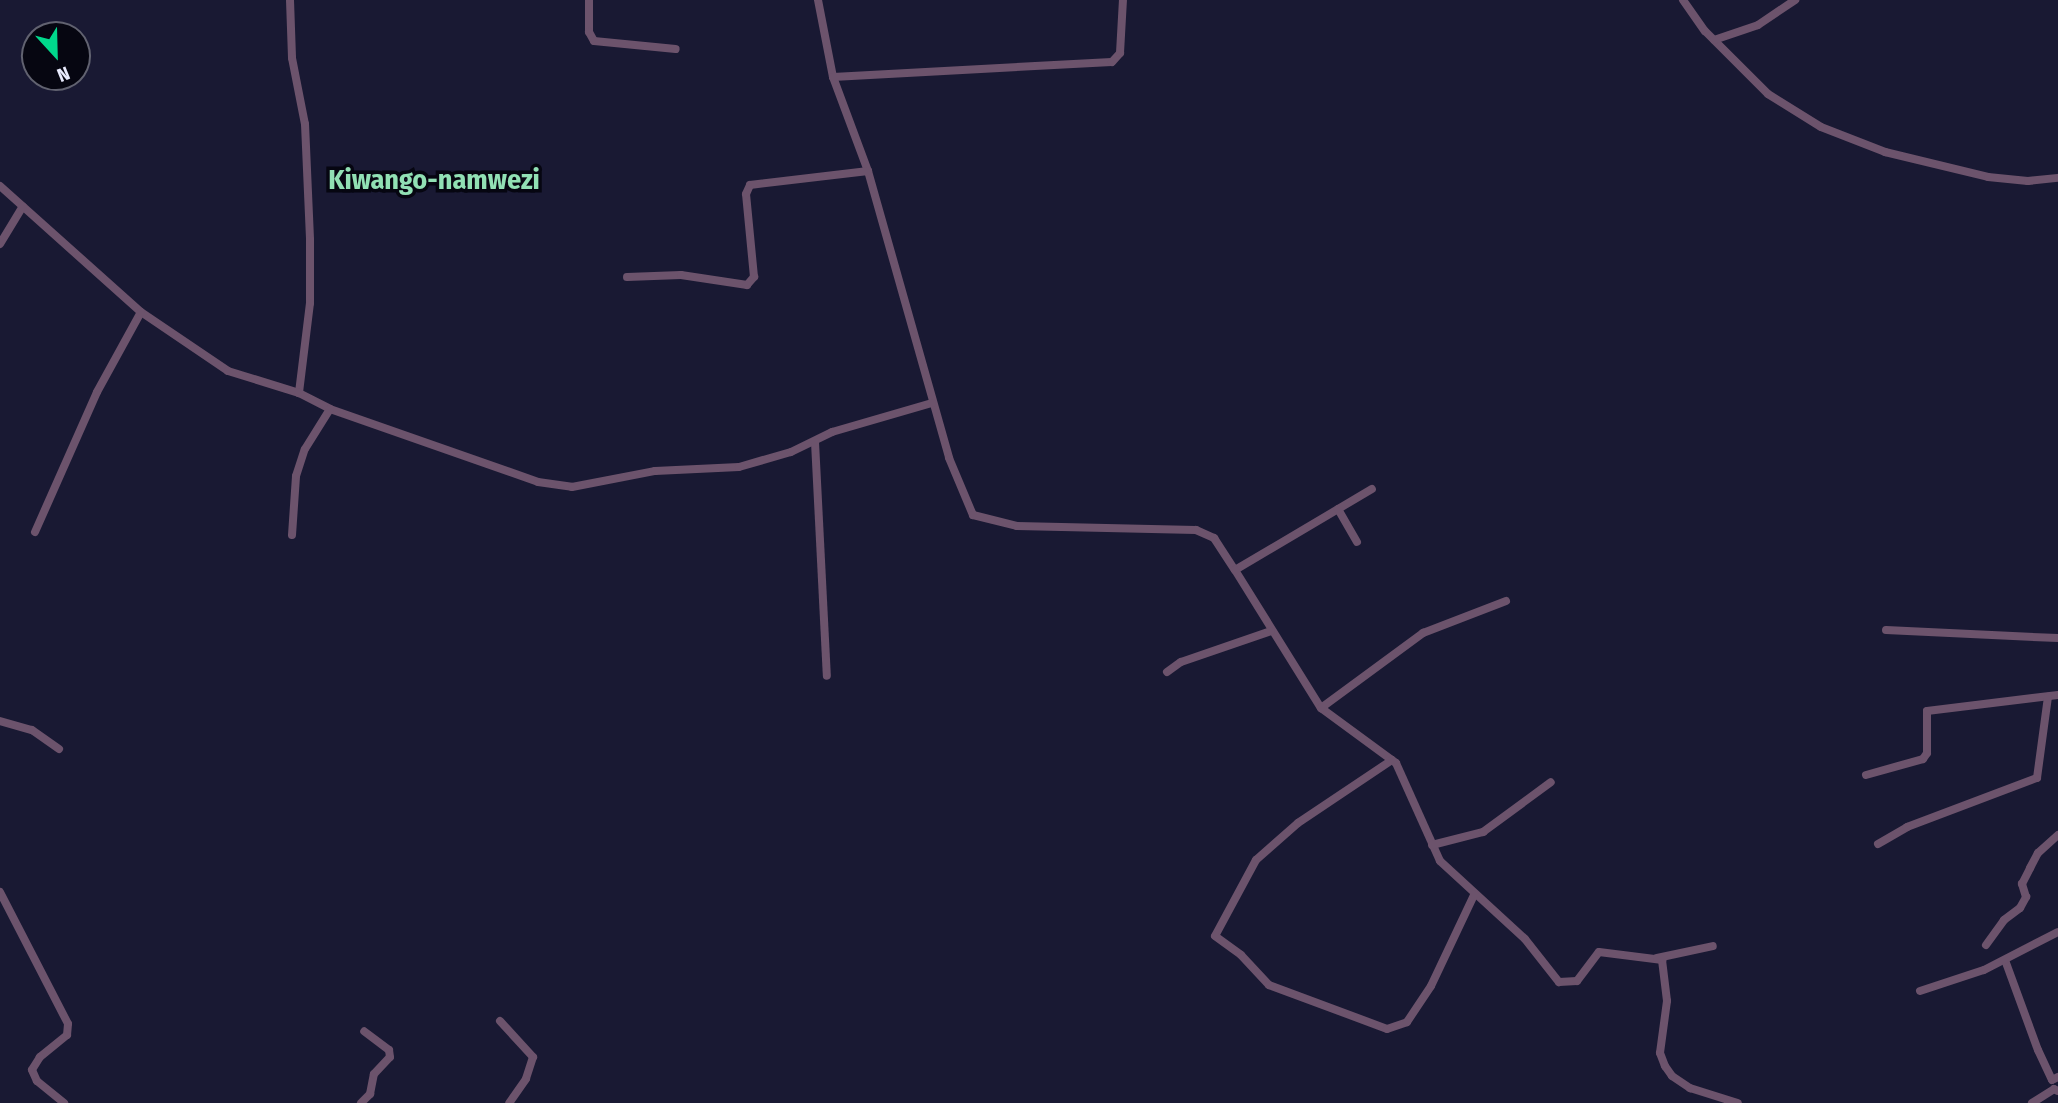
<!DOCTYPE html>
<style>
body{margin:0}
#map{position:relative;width:2058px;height:1103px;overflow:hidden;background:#191933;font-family:"Fira Sans Condensed",sans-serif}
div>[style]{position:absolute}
.minor>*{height:8px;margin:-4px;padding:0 4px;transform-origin:4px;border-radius:4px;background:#6c536c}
span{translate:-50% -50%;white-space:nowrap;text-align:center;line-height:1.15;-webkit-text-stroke:7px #060611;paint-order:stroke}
.quarter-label{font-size:28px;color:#91e0b4;font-weight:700}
.north{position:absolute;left:21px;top:21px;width:70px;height:70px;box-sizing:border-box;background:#060611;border:2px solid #616270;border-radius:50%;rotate:158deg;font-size:19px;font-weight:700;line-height:28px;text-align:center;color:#e9ebfe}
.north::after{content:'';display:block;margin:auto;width:24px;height:32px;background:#00d98c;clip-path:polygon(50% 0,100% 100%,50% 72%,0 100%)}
</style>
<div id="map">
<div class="minor">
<i style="left:290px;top:0;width:58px;rotate:88deg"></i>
<i style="left:292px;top:58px;width:67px;rotate:78.9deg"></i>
<i style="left:305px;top:124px;width:116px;rotate:87.5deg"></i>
<i style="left:310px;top:240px;width:63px;rotate:90deg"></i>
<i style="left:310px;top:303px;width:91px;rotate:97deg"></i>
<i style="left:589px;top:0;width:32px;rotate:90deg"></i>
<i style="left:589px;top:32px;width:10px;rotate:61deg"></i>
<i style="left:594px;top:41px;width:82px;rotate:5.6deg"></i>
<i style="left:818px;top:0;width:78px;rotate:79deg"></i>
<i style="left:833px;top:77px;width:100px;rotate:69.6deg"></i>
<i style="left:868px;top:171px;width:298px;rotate:74.2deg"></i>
<i style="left:949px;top:458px;width:62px;rotate:67.2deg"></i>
<i style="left:973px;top:515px;width:45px;rotate:14deg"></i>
<i style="left:1017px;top:526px;width:179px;rotate:1.3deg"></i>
<i style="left:1196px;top:530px;width:20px;rotate:24deg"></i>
<i style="left:1214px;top:538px;width:38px;rotate:57deg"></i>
<i style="left:1235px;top:570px;width:159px;rotate:-30.6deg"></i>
<i style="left:1683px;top:0;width:38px;rotate:55deg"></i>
<i style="left:1705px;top:31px;width:89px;rotate:45deg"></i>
<i style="left:1768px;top:94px;width:62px;rotate:31.9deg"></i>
<i style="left:1821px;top:127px;width:69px;rotate:21.3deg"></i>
<i style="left:1885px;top:152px;width:106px;rotate:13.6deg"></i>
<i style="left:1988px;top:177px;width:40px;rotate:5.7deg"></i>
<i style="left:2028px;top:181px;width:30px;rotate:-6deg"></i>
<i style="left:1714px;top:40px;width:46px;rotate:-18.8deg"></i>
<i style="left:1758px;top:25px;width:45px;rotate:-34deg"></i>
<i style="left:833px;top:77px;width:279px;rotate:-3.1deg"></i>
<i style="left:1112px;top:62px;width:12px;rotate:-48deg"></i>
<i style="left:1120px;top:53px;width:53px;rotate:-86.8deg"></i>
<i style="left:0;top:186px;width:189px;rotate:41.8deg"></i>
<i style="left:141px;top:312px;width:105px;rotate:34.1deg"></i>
<i style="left:228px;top:371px;width:74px;rotate:17.2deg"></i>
<i style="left:299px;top:393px;width:35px;rotate:27deg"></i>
<i style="left:330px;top:409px;width:220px;rotate:19.3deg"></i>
<i style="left:538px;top:482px;width:34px;rotate:8deg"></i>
<i style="left:572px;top:487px;width:85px;rotate:-10.9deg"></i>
<i style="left:655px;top:471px;width:84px;rotate:-2.7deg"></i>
<i style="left:739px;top:467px;width:54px;rotate:-16.1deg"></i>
<i style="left:791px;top:452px;width:46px;rotate:-26deg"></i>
<i style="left:832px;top:432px;width:104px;rotate:-16.2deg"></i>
<i style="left:0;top:244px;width:44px;rotate:-58.8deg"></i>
<i style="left:627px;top:277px;width:54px;rotate:-2.1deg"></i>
<i style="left:681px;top:275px;width:67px;rotate:8.6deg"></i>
<i style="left:747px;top:285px;width:11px;rotate:-49deg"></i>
<i style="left:754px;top:277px;width:83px;rotate:-95.5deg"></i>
<i style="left:746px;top:194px;width:10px;rotate:-66deg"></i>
<i style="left:750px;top:185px;width:119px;rotate:-6.8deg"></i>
<i style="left:815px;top:442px;width:234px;rotate:87.1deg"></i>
<i style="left:1338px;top:509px;width:38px;rotate:60deg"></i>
<i style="left:35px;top:532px;width:153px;rotate:-66.1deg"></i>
<i style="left:97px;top:392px;width:91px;rotate:-61.2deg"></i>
<i style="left:292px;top:535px;width:59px;rotate:-86.1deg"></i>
<i style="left:296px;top:476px;width:28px;rotate:-72deg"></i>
<i style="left:305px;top:449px;width:47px;rotate:-58deg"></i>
<i style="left:1235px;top:570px;width:163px;rotate:58.1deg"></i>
<i style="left:1321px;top:708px;width:93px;rotate:36.3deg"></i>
<i style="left:1396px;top:763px;width:107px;rotate:65.8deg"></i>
<i style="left:1440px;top:861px;width:115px;rotate:42.5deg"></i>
<i style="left:1525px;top:939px;width:55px;rotate:51.7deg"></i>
<i style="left:1559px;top:982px;width:18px;rotate:-3deg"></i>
<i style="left:1577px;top:981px;width:36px;rotate:-53deg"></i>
<i style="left:1599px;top:952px;width:64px;rotate:7.2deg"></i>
<i style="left:1662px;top:960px;width:41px;rotate:83deg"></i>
<i style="left:1667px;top:1001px;width:52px;rotate:97.7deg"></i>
<i style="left:1660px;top:1053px;width:14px;rotate:69deg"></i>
<i style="left:1665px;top:1066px;width:12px;rotate:55deg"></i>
<i style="left:1672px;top:1076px;width:22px;rotate:34deg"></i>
<i style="left:1690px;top:1088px;width:50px;rotate:17.4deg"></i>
<i style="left:1886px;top:630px;width:172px;rotate:2.7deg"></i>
<i style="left:1167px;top:672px;width:17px;rotate:-36deg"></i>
<i style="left:1181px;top:662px;width:95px;rotate:-19deg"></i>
<i style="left:1321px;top:708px;width:127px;rotate:-36.3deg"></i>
<i style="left:1423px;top:633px;width:89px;rotate:-21.1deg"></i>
<i style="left:0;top:721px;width:33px;rotate:16deg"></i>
<i style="left:32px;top:730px;width:33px;rotate:35deg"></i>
<i style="left:1392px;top:760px;width:113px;rotate:146.2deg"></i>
<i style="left:1298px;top:823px;width:56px;rotate:138.6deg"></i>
<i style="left:1256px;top:860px;width:86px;rotate:118.3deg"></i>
<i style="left:1215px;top:936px;width:32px;rotate:36deg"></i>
<i style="left:1241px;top:955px;width:41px;rotate:47deg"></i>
<i style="left:1269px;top:985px;width:126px;rotate:20.4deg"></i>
<i style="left:1387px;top:1029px;width:21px;rotate:-19deg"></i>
<i style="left:1407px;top:1022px;width:43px;rotate:-56.3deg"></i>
<i style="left:1431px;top:986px;width:101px;rotate:-64.7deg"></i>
<i style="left:1866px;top:775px;width:59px;rotate:-15.7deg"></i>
<i style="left:1923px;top:759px;width:7px;rotate:-56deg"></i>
<i style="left:1927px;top:753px;width:42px;rotate:-90deg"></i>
<i style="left:1927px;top:711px;width:132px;rotate:-7deg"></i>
<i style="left:1878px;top:844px;width:34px;rotate:-30deg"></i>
<i style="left:1907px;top:827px;width:139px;rotate:-20.7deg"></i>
<i style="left:2037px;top:778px;width:82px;rotate:-82.3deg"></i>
<i style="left:1432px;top:845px;width:53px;rotate:-14.3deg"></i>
<i style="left:1483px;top:832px;width:84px;rotate:-36.3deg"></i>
<i style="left:0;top:892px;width:148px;rotate:62.7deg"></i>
<i style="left:68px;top:1024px;width:11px;rotate:95deg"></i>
<i style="left:67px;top:1035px;width:35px;rotate:141deg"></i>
<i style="left:40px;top:1057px;width:15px;rotate:122deg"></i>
<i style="left:32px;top:1070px;width:12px;rotate:66deg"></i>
<i style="left:37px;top:1081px;width:35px;rotate:39deg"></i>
<i style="left:1986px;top:945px;width:31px;rotate:-54deg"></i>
<i style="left:2004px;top:920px;width:20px;rotate:-37deg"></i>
<i style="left:2020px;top:908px;width:13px;rotate:-61deg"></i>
<i style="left:2026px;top:897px;width:14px;rotate:-107deg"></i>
<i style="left:2022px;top:884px;width:18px;rotate:-63deg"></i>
<i style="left:2030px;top:868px;width:17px;rotate:-62deg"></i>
<i style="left:2038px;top:853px;width:27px;rotate:-42deg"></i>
<i style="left:1657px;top:958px;width:57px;rotate:-12.1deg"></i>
<i style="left:2005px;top:960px;width:96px;rotate:69.9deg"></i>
<i style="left:2038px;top:1050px;width:33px;rotate:65deg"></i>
<i style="left:2052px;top:1080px;width:7px;rotate:-27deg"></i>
<i style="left:1920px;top:991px;width:67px;rotate:-18.2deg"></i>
<i style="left:1984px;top:970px;width:83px;rotate:-27.2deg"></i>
<i style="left:500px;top:1021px;width:49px;rotate:47.5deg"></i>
<i style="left:533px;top:1057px;width:23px;rotate:108deg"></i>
<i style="left:526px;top:1079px;width:29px;rotate:125deg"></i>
<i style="left:361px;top:1103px;width:13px;rotate:-45deg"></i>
<i style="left:370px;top:1094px;width:20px;rotate:-79deg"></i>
<i style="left:374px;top:1074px;width:23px;rotate:-47deg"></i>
<i style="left:390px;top:1057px;width:7px;rotate:-98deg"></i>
<i style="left:389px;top:1050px;width:31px;rotate:-143deg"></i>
<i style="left:2032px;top:1103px;width:26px;rotate:-32deg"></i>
<i style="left:2054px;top:1089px;width:4px;rotate:27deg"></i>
</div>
<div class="quarter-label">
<span style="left:434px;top:180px">Kiwango-namwezi</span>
</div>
<div class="north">N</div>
</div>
